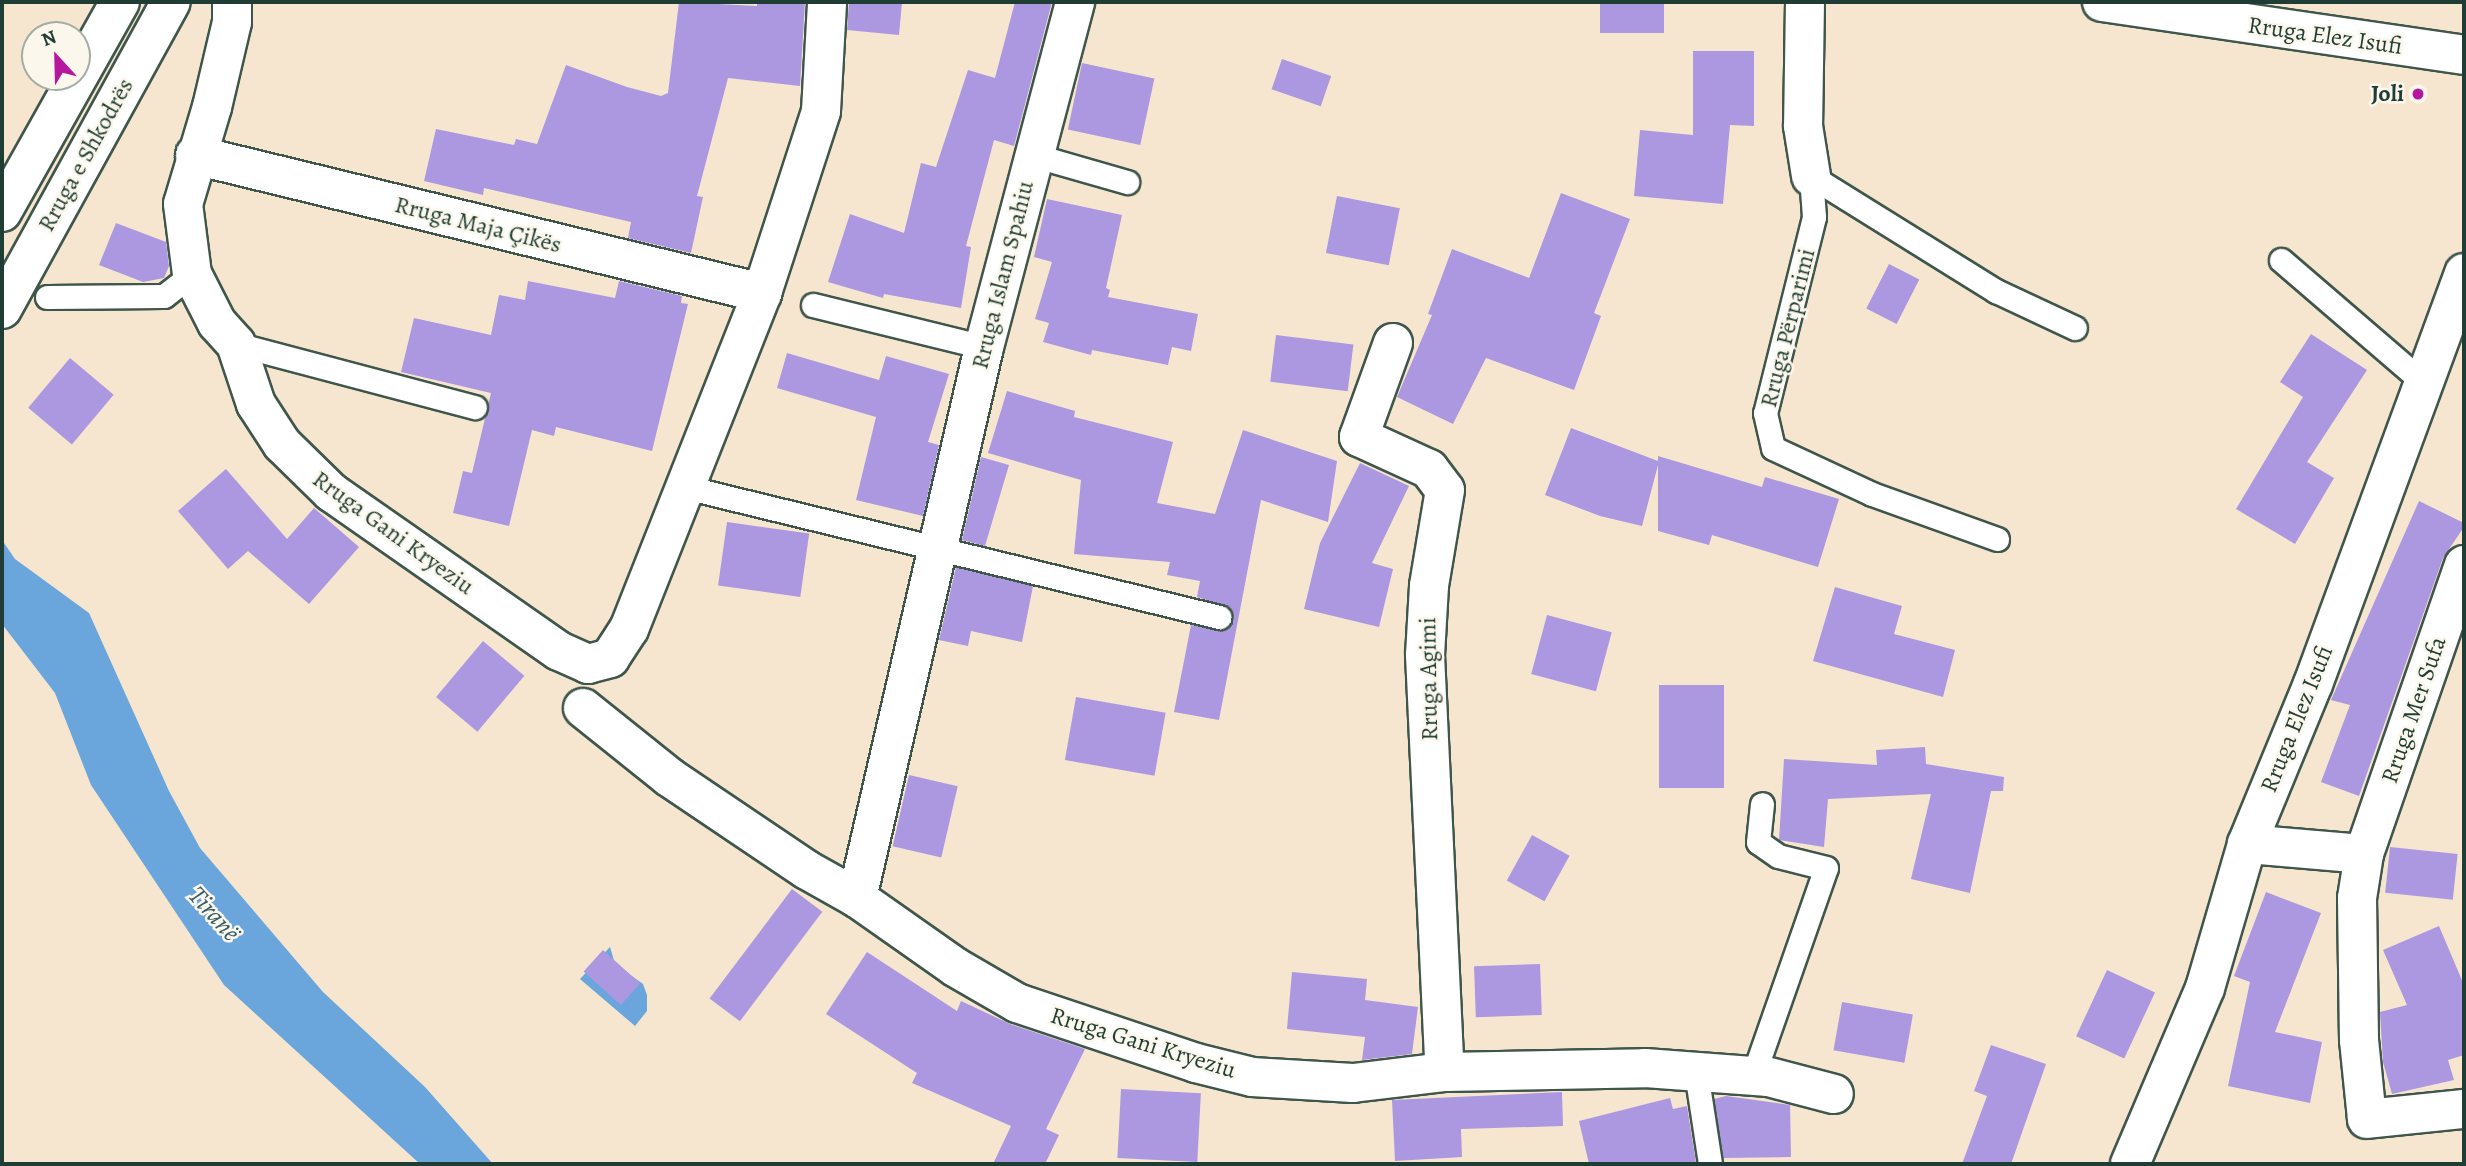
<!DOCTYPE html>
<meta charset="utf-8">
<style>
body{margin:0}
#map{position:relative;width:2466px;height:1166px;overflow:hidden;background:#f6e6cf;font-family:Alegreya,serif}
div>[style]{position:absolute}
.water>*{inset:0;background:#6aa6db}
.building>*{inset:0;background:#ab98e1;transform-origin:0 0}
.roads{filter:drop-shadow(2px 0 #3f564b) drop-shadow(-2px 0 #3f564b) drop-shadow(0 2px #3f564b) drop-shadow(0 -2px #3f564b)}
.service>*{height:23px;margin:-11.5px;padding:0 11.5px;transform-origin:11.5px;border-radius:11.5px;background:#fff}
.minor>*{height:38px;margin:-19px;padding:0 19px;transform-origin:19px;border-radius:19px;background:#fff}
.secondary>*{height:38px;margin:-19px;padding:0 19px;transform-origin:19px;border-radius:19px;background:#fff}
.primary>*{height:38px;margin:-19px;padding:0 19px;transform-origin:19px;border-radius:19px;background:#fff}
.dots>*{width:19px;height:19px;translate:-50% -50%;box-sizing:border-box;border:4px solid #fbf7ec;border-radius:50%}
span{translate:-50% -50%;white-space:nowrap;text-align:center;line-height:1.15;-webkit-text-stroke:5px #fbf7ec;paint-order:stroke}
.street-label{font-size:24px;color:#1f3d34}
.poi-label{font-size:24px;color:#1f3d34;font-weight:700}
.right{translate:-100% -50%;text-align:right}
.water-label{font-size:26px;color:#365c66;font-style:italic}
.frame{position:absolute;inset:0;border:4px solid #1f3d34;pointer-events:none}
.north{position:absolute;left:21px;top:21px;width:70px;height:70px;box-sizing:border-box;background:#fbf7ec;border:2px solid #a3ada2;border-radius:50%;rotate:338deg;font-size:19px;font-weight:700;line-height:28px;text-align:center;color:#1f3d34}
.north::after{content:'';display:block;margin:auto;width:24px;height:32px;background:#b5179e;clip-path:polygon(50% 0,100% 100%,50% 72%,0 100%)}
</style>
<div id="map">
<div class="water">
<i style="clip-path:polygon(2px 540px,15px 559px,89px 613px,169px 791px,200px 848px,323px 992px,425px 1087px,493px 1164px,420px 1164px,224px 985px,91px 785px,55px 693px,2px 624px)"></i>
<i style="clip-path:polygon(610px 947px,615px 964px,643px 984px,647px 995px,647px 1011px,635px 1026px,580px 979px)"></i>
</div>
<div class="building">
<i style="clip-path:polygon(679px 2px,757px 6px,757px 2px,805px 2px,800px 86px,728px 78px,697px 196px,703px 197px,691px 253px,628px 238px,631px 222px,484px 188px,483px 195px,424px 181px,436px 129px,514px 145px,516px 139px,537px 144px,566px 65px,627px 87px,661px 96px,668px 93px)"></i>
<i style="clip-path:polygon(849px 2px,902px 2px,899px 35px,847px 30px)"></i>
<i style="clip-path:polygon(1015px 2px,1052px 2px,1014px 146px,994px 140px,966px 246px,971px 247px,961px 308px,884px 294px,883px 298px,828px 282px,850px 214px,904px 233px,921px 163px,936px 167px,968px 70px,995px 78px)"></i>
<i style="left:1600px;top:2px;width:64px;height:31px"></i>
<i style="clip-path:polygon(1693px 51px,1754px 51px,1754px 126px,1730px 125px,1723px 204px,1634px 196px,1640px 130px,1693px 135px)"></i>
<i style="left:1282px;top:59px;width:52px;height:32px;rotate:19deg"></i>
<i style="left:1082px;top:63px;width:74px;height:68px;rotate:12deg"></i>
<i style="clip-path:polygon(1561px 193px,1630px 219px,1594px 313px,1601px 316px,1574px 390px,1486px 358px,1453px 424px,1397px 397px,1432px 315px,1428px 314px,1452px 249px,1529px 278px)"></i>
<i style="left:1337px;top:196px;width:64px;height:58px;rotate:11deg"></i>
<i style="clip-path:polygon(1047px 199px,1122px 215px,1106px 288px,1110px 290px,1108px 297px,1198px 314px,1191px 351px,1172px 347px,1168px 365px,1092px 350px,1091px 355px,1043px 342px,1049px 323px,1035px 319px,1052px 262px,1034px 257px)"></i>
<i style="clip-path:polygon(116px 223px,166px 242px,169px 266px,164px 278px,143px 282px,99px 265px)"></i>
<i style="left:1889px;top:264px;width:34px;height:50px;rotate:27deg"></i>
<i style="clip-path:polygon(528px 281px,615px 298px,619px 281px,682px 296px,681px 303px,688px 304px,652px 451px,556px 427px,554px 436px,532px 430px,509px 526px,453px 513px,463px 471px,472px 473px,491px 393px,401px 372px,414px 318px,491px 335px,499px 295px,525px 300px)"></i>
<i style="clip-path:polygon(2311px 334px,2367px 370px,2307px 462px,2334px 478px,2295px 544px,2236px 509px,2303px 397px,2280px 382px)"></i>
<i style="left:1276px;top:335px;width:78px;height:47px;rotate:7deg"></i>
<i style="clip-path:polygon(787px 353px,879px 380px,886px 356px,949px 374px,928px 442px,939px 445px,923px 516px,856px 500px,876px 417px,777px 388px)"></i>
<i style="left:70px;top:358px;width:57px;height:65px;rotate:40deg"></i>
<i style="clip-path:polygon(1007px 391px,1075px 411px,1074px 417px,1173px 442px,1157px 503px,1215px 514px,1243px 430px,1337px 461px,1328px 522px,1261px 500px,1219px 720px,1174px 712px,1191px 625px,1224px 630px,1233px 620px,1229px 607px,1197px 597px,1200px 581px,1167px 575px,1170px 562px,1074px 554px,1081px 480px,988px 453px)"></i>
<i style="clip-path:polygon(1571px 428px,1658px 461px,1658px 456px,1762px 487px,1765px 477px,1839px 499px,1818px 567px,1712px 535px,1709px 545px,1658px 531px,1658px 465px,1642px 526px,1600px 516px,1545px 495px)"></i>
<i style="clip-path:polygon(981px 457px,1009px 465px,985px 546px,962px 540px)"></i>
<i style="clip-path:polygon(1360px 463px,1409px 486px,1372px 563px,1393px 569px,1379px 627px,1304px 609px,1320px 543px)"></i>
<i style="clip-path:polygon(226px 469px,287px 539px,314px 508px,359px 547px,309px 604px,248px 551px,228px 569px,178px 511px)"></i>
<i style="clip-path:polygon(2419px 501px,2464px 523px,2464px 527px,2443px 558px,2359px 796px,2321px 782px,2350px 705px,2331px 700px)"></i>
<i style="left:727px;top:522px;width:83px;height:64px;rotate:8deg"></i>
<i style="clip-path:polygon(956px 567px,1033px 586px,1022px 642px,971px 631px,968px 646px,939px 640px)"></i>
<i style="clip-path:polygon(1835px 587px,1902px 606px,1894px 634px,1955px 650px,1943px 697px,1813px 661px)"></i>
<i style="left:1547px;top:615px;width:67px;height:61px;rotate:15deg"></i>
<i style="left:483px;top:641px;width:54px;height:73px;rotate:40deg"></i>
<i style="left:1659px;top:685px;width:65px;height:103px"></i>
<i style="left:1076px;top:697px;width:91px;height:64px;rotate:10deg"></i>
<i style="clip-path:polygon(1925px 747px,1926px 764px,2004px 777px,2003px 791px,1991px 791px,1970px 893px,1911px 879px,1931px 794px,1828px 799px,1824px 847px,1779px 840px,1784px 759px,1877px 765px,1876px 750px)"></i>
<i style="left:909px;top:775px;width:50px;height:73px;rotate:13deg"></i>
<i style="left:1532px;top:835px;width:43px;height:52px;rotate:29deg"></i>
<i style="left:2390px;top:847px;width:68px;height:46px;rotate:6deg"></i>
<i style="left:792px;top:889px;width:38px;height:137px;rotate:37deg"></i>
<i style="clip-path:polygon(2266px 892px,2321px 913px,2275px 1032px,2322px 1042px,2310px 1103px,2228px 1086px,2250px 982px,2234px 976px)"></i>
<i style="clip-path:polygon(2439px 926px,2464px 985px,2464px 1055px,2448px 1060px,2454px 1080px,2392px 1094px,2383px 1062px,2380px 1012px,2407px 1005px,2383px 950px)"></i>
<i style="left:603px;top:950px;width:50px;height:29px;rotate:42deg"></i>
<i style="clip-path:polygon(867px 952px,957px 1011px,961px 1001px,1010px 1024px,1085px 1049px,1046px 1129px,1059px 1135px,1045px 1164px,993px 1164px,1011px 1126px,912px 1083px,917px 1073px,826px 1014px)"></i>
<i style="left:1540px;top:964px;width:51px;height:66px;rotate:88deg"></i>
<i style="left:2107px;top:970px;width:53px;height:73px;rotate:25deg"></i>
<i style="clip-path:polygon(1292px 972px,1367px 979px,1365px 1000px,1418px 1007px,1412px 1054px,1362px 1060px,1365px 1037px,1287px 1029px)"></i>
<i style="left:1842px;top:1002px;width:72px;height:49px;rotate:10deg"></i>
<i style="clip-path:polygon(1991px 1045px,2046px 1064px,2011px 1164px,1962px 1164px,1987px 1096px,1974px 1091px)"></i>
<i style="left:1121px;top:1089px;width:80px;height:69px;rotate:3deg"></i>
<i style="clip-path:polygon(1562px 1092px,1563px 1126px,1461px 1129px,1462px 1157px,1395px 1161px,1392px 1100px)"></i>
<i style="clip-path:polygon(1726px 1096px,1790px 1105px,1791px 1157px,1723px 1158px,1714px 1099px)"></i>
<i style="clip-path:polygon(1670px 1098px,1673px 1109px,1687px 1106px,1696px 1163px,1589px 1164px,1579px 1121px)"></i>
</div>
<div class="roads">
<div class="service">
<i style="left:1033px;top:155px;width:98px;rotate:16deg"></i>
<i style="left:1811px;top:176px;width:41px;rotate:85.8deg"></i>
<i style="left:1814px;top:217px;width:202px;rotate:104deg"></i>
<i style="left:1765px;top:413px;width:36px;rotate:77deg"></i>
<i style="left:1773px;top:448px;width:109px;rotate:24.9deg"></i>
<i style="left:1872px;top:494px;width:133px;rotate:19.8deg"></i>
<i style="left:1811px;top:176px;width:218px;rotate:31.9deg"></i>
<i style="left:1996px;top:291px;width:87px;rotate:25.1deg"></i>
<i style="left:2281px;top:260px;width:189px;rotate:40.7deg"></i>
<i style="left:47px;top:297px;width:117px;rotate:-0.5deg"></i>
<i style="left:164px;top:296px;width:36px;rotate:-38deg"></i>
<i style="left:813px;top:305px;width:176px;rotate:13.8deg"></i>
<i style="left:236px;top:344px;width:247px;rotate:14.8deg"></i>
<i style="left:685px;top:487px;width:550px;rotate:13.68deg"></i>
<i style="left:1696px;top:1072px;width:93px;rotate:81.3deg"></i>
<i style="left:1753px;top:1076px;width:220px;rotate:-70.7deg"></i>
<i style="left:1826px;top:868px;width:49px;rotate:-166deg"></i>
<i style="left:1778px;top:856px;width:24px;rotate:-145deg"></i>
<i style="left:1758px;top:842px;width:38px;rotate:-84deg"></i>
</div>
<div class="minor">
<i style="left:232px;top:2px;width:20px;rotate:90deg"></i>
<i style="left:232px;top:22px;width:87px;rotate:103.2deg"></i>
<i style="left:212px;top:107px;width:101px;rotate:106.6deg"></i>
<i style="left:183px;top:204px;width:71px;rotate:82.7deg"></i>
<i style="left:192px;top:274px;width:55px;rotate:63deg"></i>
<i style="left:217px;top:323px;width:28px;rotate:48deg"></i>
<i style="left:236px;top:344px;width:63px;rotate:71.6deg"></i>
<i style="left:256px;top:404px;width:48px;rotate:57deg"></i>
<i style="left:282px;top:444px;width:69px;rotate:44.4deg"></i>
<i style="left:331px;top:492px;width:278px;rotate:34.9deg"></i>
<i style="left:559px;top:651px;width:32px;rotate:24deg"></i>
<i style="left:1805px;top:2px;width:124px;rotate:90.9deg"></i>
<i style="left:1803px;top:126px;width:51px;rotate:80.9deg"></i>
<i style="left:195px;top:155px;width:584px;rotate:13.68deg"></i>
<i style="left:1393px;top:343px;width:100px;rotate:109.9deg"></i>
<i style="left:1359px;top:437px;width:77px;rotate:24.6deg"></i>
<i style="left:1429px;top:469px;width:26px;rotate:53deg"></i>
<i style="left:1445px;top:490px;width:97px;rotate:99.5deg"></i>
<i style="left:1429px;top:586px;width:69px;rotate:93.3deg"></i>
<i style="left:1425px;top:655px;width:417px;rotate:87.3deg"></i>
<i style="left:2464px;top:565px;width:306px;rotate:109.1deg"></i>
<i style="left:2364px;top:854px;width:45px;rotate:99deg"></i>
<i style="left:2357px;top:898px;width:142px;rotate:89.2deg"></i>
<i style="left:2359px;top:1040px;width:79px;rotate:84.2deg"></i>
<i style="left:2367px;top:1119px;width:98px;rotate:-5.9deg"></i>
<i style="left:588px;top:664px;width:23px;rotate:-15deg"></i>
<i style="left:610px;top:658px;width:35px;rotate:-57deg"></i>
<i style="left:629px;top:629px;width:361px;rotate:-68.4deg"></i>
<i style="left:762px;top:293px;width:191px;rotate:-72deg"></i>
<i style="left:821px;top:111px;width:109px;rotate:-86.8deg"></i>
<i style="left:583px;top:708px;width:110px;rotate:38.7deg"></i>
<i style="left:669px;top:777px;width:166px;rotate:34deg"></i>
<i style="left:807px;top:870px;width:57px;rotate:29.2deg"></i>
<i style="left:857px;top:898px;width:120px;rotate:35.1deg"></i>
<i style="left:955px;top:967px;width:72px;rotate:30.1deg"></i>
<i style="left:1017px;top:1003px;width:189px;rotate:18.5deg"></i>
<i style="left:1196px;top:1063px;width:58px;rotate:14deg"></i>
<i style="left:1252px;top:1077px;width:101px;rotate:3.4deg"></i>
<i style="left:1353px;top:1083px;width:93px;rotate:-6.8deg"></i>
<i style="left:1445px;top:1072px;width:200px;rotate:-1.1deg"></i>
<i style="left:1645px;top:1068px;width:124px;rotate:4.2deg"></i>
<i style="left:1769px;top:1077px;width:67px;rotate:14.7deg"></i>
<i style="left:2247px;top:844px;width:117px;rotate:4.9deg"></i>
<i style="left:857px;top:898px;width:565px;rotate:-77.02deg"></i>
<i style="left:984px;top:347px;width:357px;rotate:-75.2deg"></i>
<i style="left:2130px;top:1164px;width:191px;rotate:-66.9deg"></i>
<i style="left:2205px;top:988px;width:150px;rotate:-73.7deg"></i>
<i style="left:2247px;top:844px;width:173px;rotate:-67.6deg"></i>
<i style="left:2313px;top:684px;width:438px;rotate:-69.8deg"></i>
</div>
<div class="secondary">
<i style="left:2102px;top:2px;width:366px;rotate:8.3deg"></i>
</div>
<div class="primary">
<i style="left:2px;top:212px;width:241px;rotate:-60.7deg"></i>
<i style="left:2px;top:309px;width:350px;rotate:-61.2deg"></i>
</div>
</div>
<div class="dots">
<i style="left:2418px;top:94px;background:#b5179e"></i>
</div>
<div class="street-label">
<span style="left:2325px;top:36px;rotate:8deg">Rruga Elez Isufi</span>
<span style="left:86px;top:155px;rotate:-61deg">Rruga e Shkodrës</span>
<span style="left:478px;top:225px;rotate:14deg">Rruga Maja Çikës</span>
<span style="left:1003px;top:275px;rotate:-76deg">Rruga Islam Spahiu</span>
<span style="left:1788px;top:328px;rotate:-76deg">Rruga Përparimi</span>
<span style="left:393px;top:533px;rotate:36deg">Rruga Gani Kryeziu</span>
<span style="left:1429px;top:679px;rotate:-91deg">Rruga Agimi</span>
<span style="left:2414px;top:710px;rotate:-71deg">Rruga Mer Sufa</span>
<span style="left:2297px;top:719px;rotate:-68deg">Rruga Elez Isufi</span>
<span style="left:1143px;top:1043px;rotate:17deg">Rruga Gani Kryeziu</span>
</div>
<div class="poi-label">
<span class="right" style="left:2404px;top:94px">Joli</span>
</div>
<div class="water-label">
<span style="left:214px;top:914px;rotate:48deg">Tiranë</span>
</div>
<div class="frame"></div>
<div class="north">N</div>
</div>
